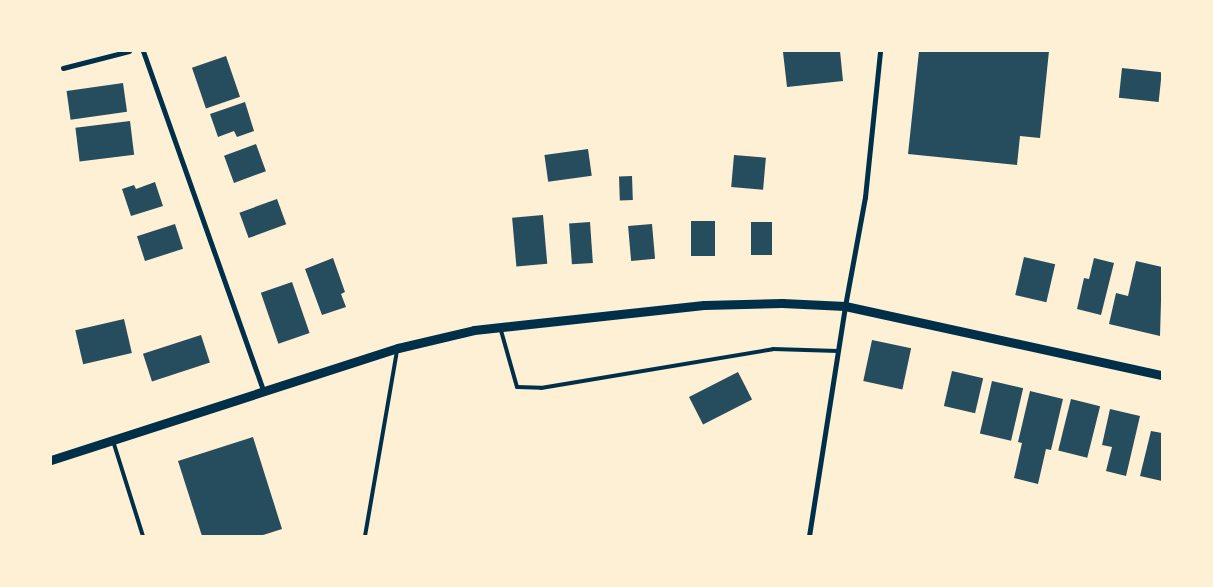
<!DOCTYPE html>
<style>
body{margin:0}
#map{position:relative;width:1213px;height:587px;overflow:hidden;background:#fdf0d5;font-family:Jost,sans-serif}
div>[style]{position:absolute}
.building>*{inset:0;background:#264d5e;transform-origin:0 0}
.service>*{height:4px;margin:-2px;padding:0 2px;transform-origin:2px;border-radius:2px;background:#003049}
.minor>*{height:5px;margin:-2.5px;padding:0 2.5px;transform-origin:2.5px;border-radius:2.5px;background:#003049}
.tertiary>*{height:9px;margin:-4.5px;padding:0 4.5px;transform-origin:4.5px;border-radius:4.5px;background:#003049}
span{translate:-50% -50%;white-space:nowrap;text-align:center;line-height:1.15;-webkit-text-stroke:4px #fdf0d5;paint-order:stroke}
.frame{position:absolute;inset:0;border:52px solid #fdf0d5;pointer-events:none}
</style>
<div id="map">
<div class="building">
<i style="clip-path:polygon(840px 51px,843px 81px,787px 87px,783px 52px)"></i>
<i style="clip-path:polygon(919px 51px,1049px 51px,1040px 138px,1020px 136px,1017px 165px,908px 154px)"></i>
<i style="left:226px;top:56px;width:43px;height:36px;rotate:71deg"></i>
<i style="left:1122px;top:68px;width:40px;height:30px;rotate:6deg"></i>
<i style="left:123px;top:83px;width:29px;height:57px;rotate:82deg"></i>
<i style="clip-path:polygon(245px 102px,254px 131px,237px 137px,234px 131px,218px 137px,210px 114px)"></i>
<i style="left:130px;top:121px;width:34px;height:55px;rotate:83deg"></i>
<i style="left:256px;top:144px;width:29px;height:34px;rotate:70deg"></i>
<i style="left:588px;top:149px;width:27px;height:44px;rotate:82deg"></i>
<i style="left:734px;top:155px;width:32px;height:32px;rotate:5deg"></i>
<i style="left:632px;top:176px;width:24px;height:13px;rotate:88deg"></i>
<i style="clip-path:polygon(155px 182px,163px 206px,131px 216px,122px 189px,134px 185px,136px 189px)"></i>
<i style="left:277px;top:199px;width:27px;height:40px;rotate:70deg"></i>
<i style="left:543px;top:215px;width:49px;height:31px;rotate:85deg"></i>
<i style="left:691px;top:221px;width:24px;height:35px"></i>
<i style="left:590px;top:222px;width:41px;height:21px;rotate:86deg"></i>
<i style="left:751px;top:222px;width:21px;height:33px"></i>
<i style="left:175px;top:224px;width:26px;height:40px;rotate:72deg"></i>
<i style="left:652px;top:224px;width:35px;height:24px;rotate:85deg"></i>
<i style="left:1024px;top:257px;width:32px;height:39px;rotate:13deg"></i>
<i style="clip-path:polygon(333px 258px,345px 292px,341px 294px,346px 307px,322px 315px,305px 269px)"></i>
<i style="clip-path:polygon(1094px 258px,1114px 263px,1101px 315px,1077px 309px,1084px 278px,1089px 279px)"></i>
<i style="clip-path:polygon(1136px 261px,1162px 267px,1160px 336px,1109px 324px,1116px 293px,1128px 296px)"></i>
<i style="left:292px;top:282px;width:54px;height:33px;rotate:71deg"></i>
<i style="left:124px;top:319px;width:35px;height:50px;rotate:77deg"></i>
<i style="left:201px;top:335px;width:29px;height:61px;rotate:72deg"></i>
<i style="left:872px;top:340px;width:40px;height:42px;rotate:12deg"></i>
<i style="left:952px;top:371px;width:32px;height:36px;rotate:13deg"></i>
<i style="left:738px;top:372px;width:31px;height:55px;rotate:63deg"></i>
<i style="left:992px;top:381px;width:32px;height:54px;rotate:13deg"></i>
<i style="clip-path:polygon(1030px 391px,1063px 399px,1051px 450px,1046px 449px,1038px 484px,1014px 478px,1022px 443px,1018px 442px)"></i>
<i style="left:1071px;top:399px;width:30px;height:53px;rotate:14deg"></i>
<i style="clip-path:polygon(1110px 409px,1140px 416px,1126px 476px,1106px 471px,1112px 447px,1102px 445px)"></i>
<i style="clip-path:polygon(1151px 431px,1162px 433px,1162px 481px,1140px 476px)"></i>
<i style="clip-path:polygon(253px 437px,282px 529px,260px 536px,202px 536px,178px 461px)"></i>
</div>
<div class="service">
<i style="left:500px;top:327px;width:62px;rotate:74.2deg"></i>
<i style="left:517px;top:387px;width:24px;rotate:2deg"></i>
<i style="left:541px;top:388px;width:235px;rotate:-9.5deg"></i>
<i style="left:773px;top:349px;width:65px;rotate:1.8deg"></i>
<i style="left:113px;top:441px;width:100px;rotate:72.5deg"></i>
<i style="left:365px;top:536px;width:189px;rotate:-80.2deg"></i>
</div>
<div class="minor">
<i style="left:143px;top:51px;width:362px;rotate:70.5deg"></i>
<i style="left:63px;top:68px;width:68px;rotate:-14.4deg"></i>
<i style="left:809px;top:536px;width:233px;rotate:-81.1deg"></i>
<i style="left:845px;top:306px;width:111px;rotate:-79.6deg"></i>
<i style="left:865px;top:197px;width:147px;rotate:-84.1deg"></i>
</div>
<div class="tertiary">
<i style="left:51px;top:460px;width:365px;rotate:-17.9deg"></i>
<i style="left:398px;top:348px;width:78px;rotate:-13.3deg"></i>
<i style="left:474px;top:330px;width:231px;rotate:-6.2deg"></i>
<i style="left:704px;top:305px;width:78px;rotate:-1.5deg"></i>
<i style="left:782px;top:303px;width:63px;rotate:2.7deg"></i>
<i style="left:845px;top:306px;width:324px;rotate:12.3deg"></i>
</div>
<div class="frame"></div>
</div>
